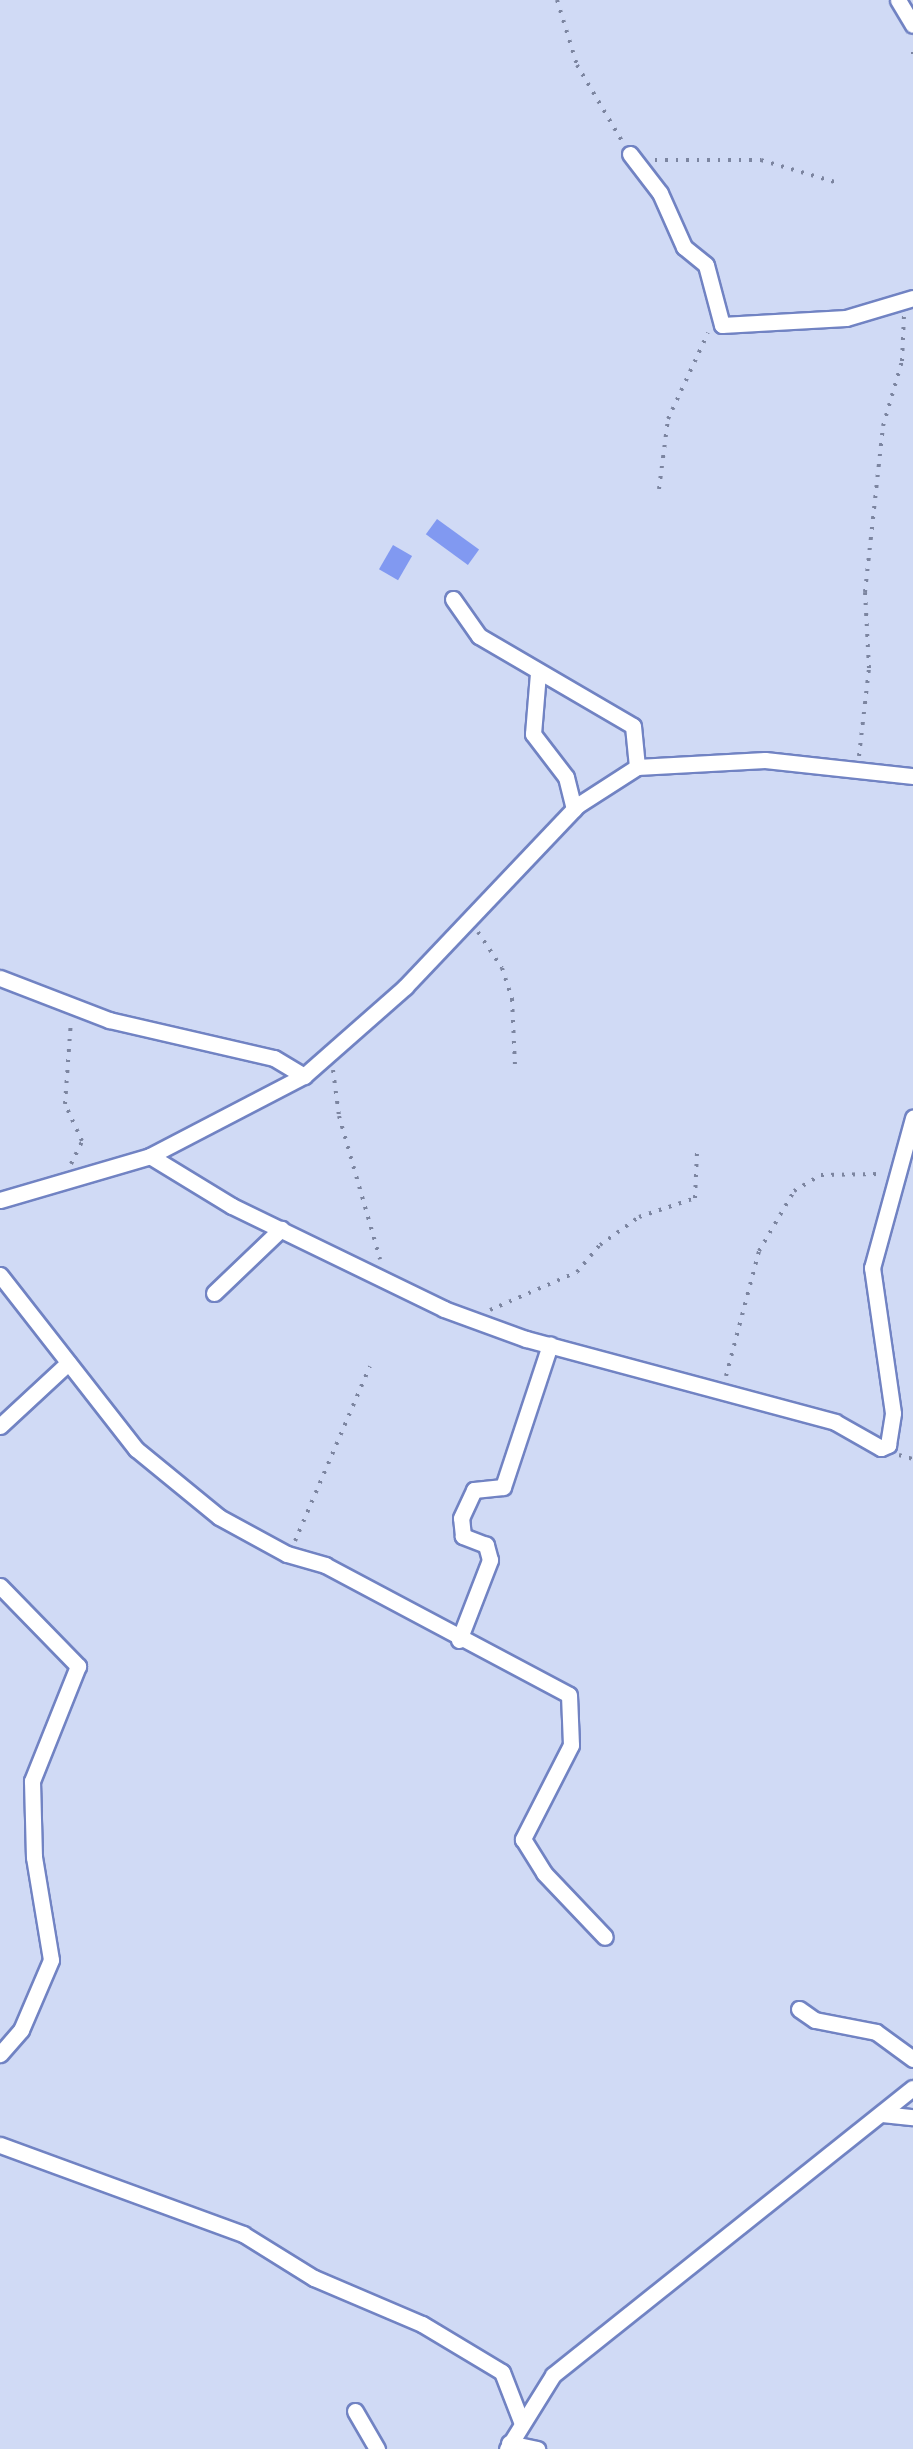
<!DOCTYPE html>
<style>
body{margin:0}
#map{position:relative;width:913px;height:2449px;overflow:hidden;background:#d0daf5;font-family:Ubuntu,sans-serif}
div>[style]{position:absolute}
.building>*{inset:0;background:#8199f1;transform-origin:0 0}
.path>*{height:4px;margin-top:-2px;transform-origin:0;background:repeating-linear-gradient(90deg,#7c85a0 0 2.5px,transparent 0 10.5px)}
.roads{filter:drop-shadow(2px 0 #7183c3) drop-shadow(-2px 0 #7183c3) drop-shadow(0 2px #7183c3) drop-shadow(0 -2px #7183c3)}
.street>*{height:15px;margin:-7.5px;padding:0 7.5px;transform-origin:7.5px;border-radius:7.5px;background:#fff}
span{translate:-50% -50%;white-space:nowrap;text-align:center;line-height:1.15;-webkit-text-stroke:10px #e2e7f5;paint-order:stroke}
</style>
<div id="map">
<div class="building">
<i style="left:437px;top:519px;width:52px;height:19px;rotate:36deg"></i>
<i style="left:393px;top:545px;width:22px;height:28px;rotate:30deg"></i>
</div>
<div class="path">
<i style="left:557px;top:0;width:68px;rotate:72.9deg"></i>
<i style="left:577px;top:65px;width:88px;rotate:59.4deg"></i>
<i style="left:913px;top:52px;width:2px;rotate:90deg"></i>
<i style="left:655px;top:160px;width:106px"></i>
<i style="left:761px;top:160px;width:77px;rotate:16.6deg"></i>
<i style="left:659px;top:489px;width:71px;rotate:-82.7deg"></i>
<i style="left:668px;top:419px;width:95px;rotate:-65.1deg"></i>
<i style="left:859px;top:756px;width:89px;rotate:-83.5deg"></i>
<i style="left:869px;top:668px;width:76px;rotate:-93deg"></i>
<i style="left:865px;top:592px;width:167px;rotate:-83.8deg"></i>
<i style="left:883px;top:426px;width:68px;rotate:-73.7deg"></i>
<i style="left:902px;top:361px;width:45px;rotate:-87.5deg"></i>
<i style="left:478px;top:932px;width:43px;rotate:56.3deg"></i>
<i style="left:502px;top:968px;width:33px;rotate:72deg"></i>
<i style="left:512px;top:999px;width:67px;rotate:87.4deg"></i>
<i style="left:333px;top:1070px;width:46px;rotate:82.6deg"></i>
<i style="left:339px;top:1116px;width:149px;rotate:74deg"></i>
<i style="left:71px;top:1164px;width:25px;rotate:-64deg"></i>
<i style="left:82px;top:1141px;width:41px;rotate:-114.7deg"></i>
<i style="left:65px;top:1104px;width:83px;rotate:-85.9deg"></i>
<i style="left:490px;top:1310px;width:95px;rotate:-23.6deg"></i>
<i style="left:577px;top:1272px;width:35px;rotate:-50deg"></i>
<i style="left:600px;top:1245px;width:48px;rotate:-35.7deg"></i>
<i style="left:639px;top:1217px;width:59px;rotate:-18.7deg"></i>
<i style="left:695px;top:1198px;width:45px;rotate:-87.5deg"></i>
<i style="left:726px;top:1376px;width:129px;rotate:-75.2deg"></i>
<i style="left:759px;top:1251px;width:69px;rotate:-59.7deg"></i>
<i style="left:794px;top:1191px;width:31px;rotate:-31deg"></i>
<i style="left:821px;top:1175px;width:58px;rotate:-1deg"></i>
<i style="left:899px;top:1455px;width:15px;rotate:16deg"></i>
<i style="left:295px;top:1541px;width:190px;rotate:-66.8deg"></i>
</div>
<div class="roads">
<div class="street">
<i style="left:898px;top:0;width:29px;rotate:59deg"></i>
<i style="left:630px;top:154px;width:49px;rotate:52.4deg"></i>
<i style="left:660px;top:193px;width:59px;rotate:66deg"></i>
<i style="left:684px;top:247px;width:28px;rotate:39deg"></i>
<i style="left:706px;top:265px;width:62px;rotate:75.1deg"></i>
<i style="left:722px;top:325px;width:124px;rotate:-3.2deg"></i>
<i style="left:846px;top:318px;width:70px;rotate:-16.6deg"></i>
<i style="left:453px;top:599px;width:45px;rotate:54.9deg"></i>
<i style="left:479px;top:636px;width:178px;rotate:30.3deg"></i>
<i style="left:633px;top:726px;width:41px;rotate:84.4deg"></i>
<i style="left:538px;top:673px;width:61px;rotate:94.7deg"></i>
<i style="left:533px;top:734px;width:54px;rotate:52.5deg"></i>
<i style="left:566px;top:777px;width:33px;rotate:76deg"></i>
<i style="left:0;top:978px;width:117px;rotate:21.1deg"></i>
<i style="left:109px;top:1020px;width:169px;rotate:13deg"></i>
<i style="left:274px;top:1058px;width:35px;rotate:31deg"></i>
<i style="left:150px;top:1156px;width:96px;rotate:31.4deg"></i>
<i style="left:232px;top:1206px;width:236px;rotate:25.9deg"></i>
<i style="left:444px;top:1309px;width:87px;rotate:20.1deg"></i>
<i style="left:526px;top:1339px;width:320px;rotate:15deg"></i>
<i style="left:835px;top:1422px;width:53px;rotate:29.5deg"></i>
<i style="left:881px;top:1448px;width:8px;rotate:-23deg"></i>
<i style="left:888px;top:1445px;width:32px;rotate:-81deg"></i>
<i style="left:893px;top:1413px;width:147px;rotate:-98.2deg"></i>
<i style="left:872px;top:1268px;width:156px;rotate:-74.7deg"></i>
<i style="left:0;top:1200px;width:156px;rotate:-16.3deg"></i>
<i style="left:150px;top:1156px;width:174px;rotate:-27.5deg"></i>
<i style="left:304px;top:1076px;width:135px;rotate:-41.4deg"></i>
<i style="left:405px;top:987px;width:251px;rotate:-46.5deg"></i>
<i style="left:578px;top:805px;width:70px;rotate:-32.8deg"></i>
<i style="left:637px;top:767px;width:128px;rotate:-3.1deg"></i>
<i style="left:765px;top:760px;width:149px;rotate:6.2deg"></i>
<i style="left:0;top:1275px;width:221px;rotate:52deg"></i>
<i style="left:136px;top:1449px;width:107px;rotate:39.3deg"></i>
<i style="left:219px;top:1517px;width:77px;rotate:28.6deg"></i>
<i style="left:287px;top:1554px;width:40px;rotate:16deg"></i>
<i style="left:325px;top:1565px;width:276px;rotate:28deg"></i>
<i style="left:569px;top:1695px;width:50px;rotate:87.7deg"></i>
<i style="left:571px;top:1745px;width:106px;rotate:117.1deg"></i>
<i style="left:523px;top:1839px;width:40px;rotate:58deg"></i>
<i style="left:544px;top:1873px;width:88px;rotate:46.4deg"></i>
<i style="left:214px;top:1293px;width:93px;rotate:-43.7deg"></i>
<i style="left:0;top:1426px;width:93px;rotate:-42.8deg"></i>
<i style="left:0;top:1586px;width:112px;rotate:45.7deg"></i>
<i style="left:78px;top:1666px;width:124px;rotate:111.8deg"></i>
<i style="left:32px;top:1781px;width:76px;rotate:88.5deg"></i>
<i style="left:34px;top:1857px;width:104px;rotate:80.6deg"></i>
<i style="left:51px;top:1960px;width:76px;rotate:113.2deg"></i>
<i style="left:21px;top:2030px;width:32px;rotate:131deg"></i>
<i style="left:459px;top:1640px;width:86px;rotate:-68.8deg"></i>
<i style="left:490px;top:1560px;width:16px;rotate:-105deg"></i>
<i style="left:486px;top:1545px;width:25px;rotate:-159deg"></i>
<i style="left:463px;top:1536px;width:18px;rotate:-96deg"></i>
<i style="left:461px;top:1518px;width:31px;rotate:-65deg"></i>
<i style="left:474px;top:1490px;width:29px;rotate:-6deg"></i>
<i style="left:503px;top:1487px;width:150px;rotate:-71.7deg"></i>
<i style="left:799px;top:2009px;width:19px;rotate:35deg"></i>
<i style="left:815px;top:2020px;width:62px;rotate:11.1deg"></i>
<i style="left:876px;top:2032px;width:46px;rotate:36.1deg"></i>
<i style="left:882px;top:2114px;width:31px;rotate:6deg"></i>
<i style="left:0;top:2145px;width:259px;rotate:20.1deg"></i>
<i style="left:243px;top:2234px;width:84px;rotate:31.8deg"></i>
<i style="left:314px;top:2278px;width:117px;rotate:23.1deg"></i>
<i style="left:422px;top:2324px;width:93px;rotate:31deg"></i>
<i style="left:502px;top:2372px;width:53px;rotate:68.8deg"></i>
<i style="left:355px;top:2411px;width:44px;rotate:59.9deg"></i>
<i style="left:509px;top:2443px;width:29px;rotate:12deg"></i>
<i style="left:507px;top:2449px;width:87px;rotate:-58.1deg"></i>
<i style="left:553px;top:2375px;width:460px;rotate:-38.6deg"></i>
</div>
</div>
</div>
